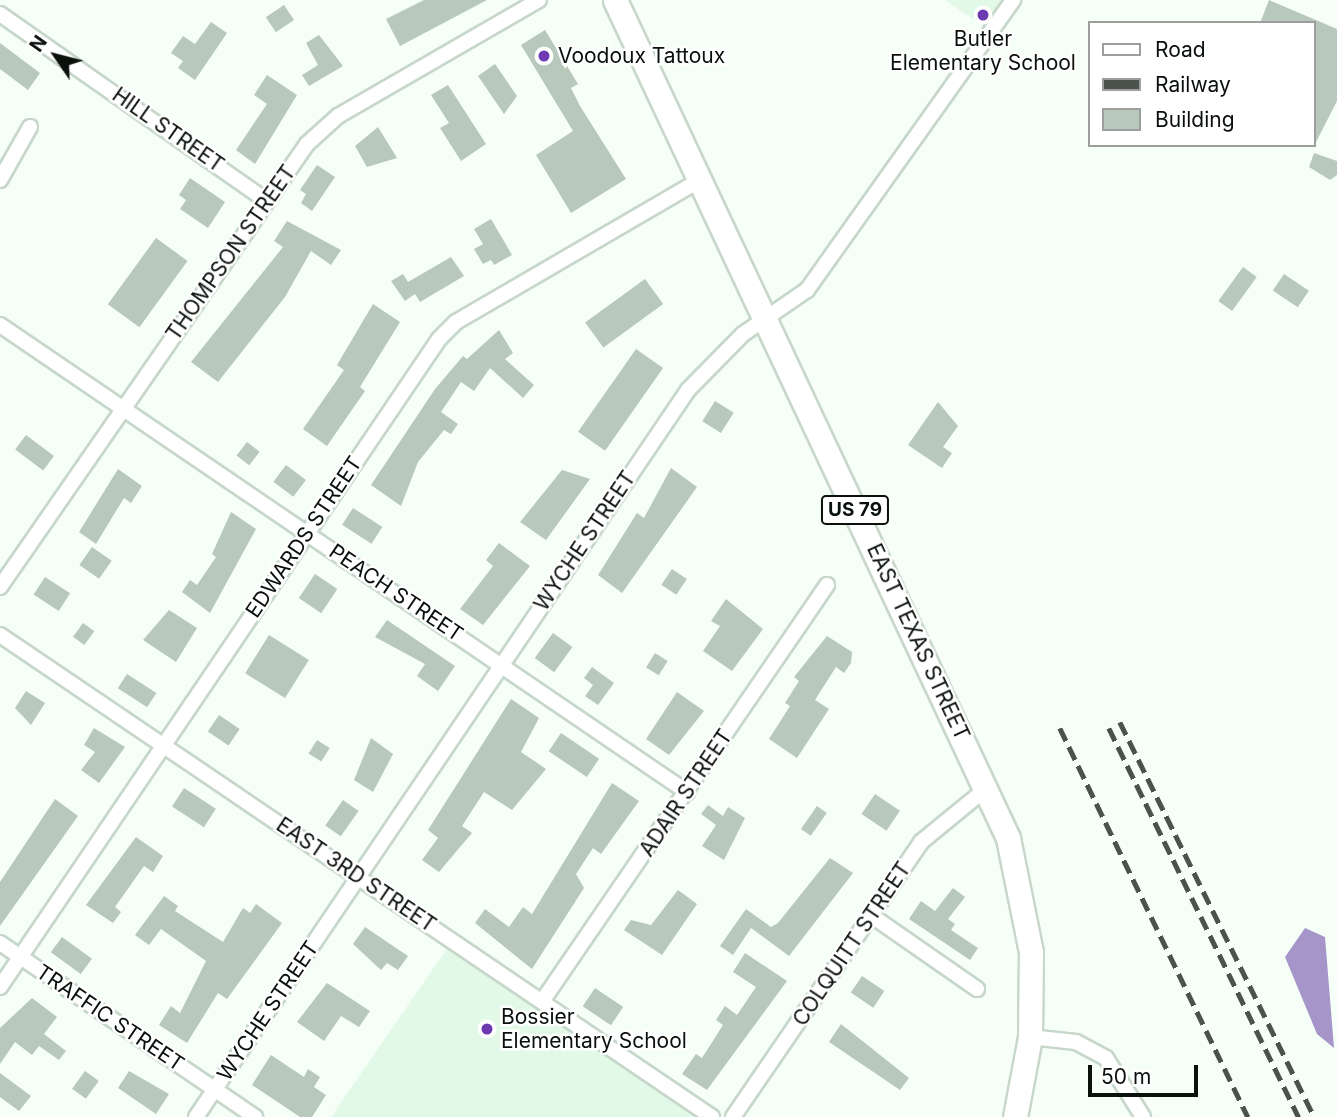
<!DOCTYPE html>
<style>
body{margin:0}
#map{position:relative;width:1337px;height:1117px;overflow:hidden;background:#f5fef7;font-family:Inter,sans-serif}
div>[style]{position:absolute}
.built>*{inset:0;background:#e2f9e7}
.water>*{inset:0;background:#a695c8}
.building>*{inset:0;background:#b8c8bb;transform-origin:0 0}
.roads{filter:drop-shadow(2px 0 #c7d7ca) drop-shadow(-2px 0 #c7d7ca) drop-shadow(0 2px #c7d7ca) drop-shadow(0 -2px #c7d7ca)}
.minor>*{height:14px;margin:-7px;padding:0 7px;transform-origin:7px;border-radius:7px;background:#fff}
.primary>*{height:23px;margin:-11.5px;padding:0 11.5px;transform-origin:11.5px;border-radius:11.5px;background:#fff}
.rail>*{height:4.5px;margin-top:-2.25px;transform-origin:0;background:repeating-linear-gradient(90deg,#4b524d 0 14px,transparent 0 21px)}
.dots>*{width:19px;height:19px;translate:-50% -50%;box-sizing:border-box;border:4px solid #fff;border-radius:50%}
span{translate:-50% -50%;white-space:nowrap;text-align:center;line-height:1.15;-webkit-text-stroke:5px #fff;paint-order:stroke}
.shield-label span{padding:2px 5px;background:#fff;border:2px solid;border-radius:5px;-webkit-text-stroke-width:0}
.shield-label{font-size:19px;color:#0a100c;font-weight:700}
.poi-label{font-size:21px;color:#0a100c}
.left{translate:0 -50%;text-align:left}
.street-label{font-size:21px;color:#0a100c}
.legend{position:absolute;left:1088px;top:21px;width:228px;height:126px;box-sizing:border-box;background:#fff;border:2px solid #9d9f9e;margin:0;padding:9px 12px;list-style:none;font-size:21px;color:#0a100c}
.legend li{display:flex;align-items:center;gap:14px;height:35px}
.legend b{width:35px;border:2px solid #9d9f9e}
.north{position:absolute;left:21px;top:21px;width:70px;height:70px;-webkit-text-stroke:5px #fff;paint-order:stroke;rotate:305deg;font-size:19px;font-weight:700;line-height:28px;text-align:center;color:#0a100c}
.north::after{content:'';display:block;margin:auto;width:24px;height:32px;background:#0a100c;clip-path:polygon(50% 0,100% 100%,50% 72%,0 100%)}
.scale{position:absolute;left:1088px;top:1065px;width:110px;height:32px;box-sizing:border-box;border:4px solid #0a100c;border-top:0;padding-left:9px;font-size:21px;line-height:24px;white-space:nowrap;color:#0a100c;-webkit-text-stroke:5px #fff;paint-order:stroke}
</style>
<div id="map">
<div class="built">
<i style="clip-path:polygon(945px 0,1010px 0,989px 30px)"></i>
<i style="clip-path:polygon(453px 940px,712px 1117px,331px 1117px)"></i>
</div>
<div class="water">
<i style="clip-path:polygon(1305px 928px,1325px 937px,1334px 1048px,1317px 1034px,1285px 957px)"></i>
</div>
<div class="building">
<i style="clip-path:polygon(424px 0,487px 0,400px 46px,386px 19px)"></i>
<i style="clip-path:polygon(1269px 0,1337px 29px,1337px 101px,1315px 144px,1314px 23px,1260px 23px)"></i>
<i style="left:284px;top:5px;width:18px;height:22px;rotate:56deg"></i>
<i style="clip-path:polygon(211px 22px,227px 33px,195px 80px,178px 68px,183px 61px,171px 53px,183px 36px,195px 44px)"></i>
<i style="clip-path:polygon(545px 30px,578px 84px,571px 88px,580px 106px,626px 179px,571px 213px,536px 155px,573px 131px,521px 45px)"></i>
<i style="clip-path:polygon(319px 35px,343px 66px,309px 86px,302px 75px,318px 65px,306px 43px)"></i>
<i style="clip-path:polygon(0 43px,40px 73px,28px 90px,0 69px)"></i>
<i style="clip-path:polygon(495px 64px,517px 96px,504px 114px,478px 76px)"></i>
<i style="clip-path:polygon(267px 75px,297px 95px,255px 164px,236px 150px,267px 104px,254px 95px)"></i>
<i style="clip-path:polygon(448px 85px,486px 144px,461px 161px,440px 128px,449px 123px,431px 95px)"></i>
<i style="clip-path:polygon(378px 127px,397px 158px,367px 167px,355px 146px)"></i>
<i style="clip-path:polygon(1314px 153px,1337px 161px,1337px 175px,1330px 180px,1309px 167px)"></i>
<i style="clip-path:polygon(317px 165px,335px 177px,312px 211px,301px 203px,306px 194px,300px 190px)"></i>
<i style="clip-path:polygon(190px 178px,225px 202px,208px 228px,180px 209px,186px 200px,179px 195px)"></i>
<i style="clip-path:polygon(491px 219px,512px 255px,494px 265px,491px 260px,483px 264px,474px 249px,483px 244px,474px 229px)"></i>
<i style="clip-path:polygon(287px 221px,341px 250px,331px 265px,311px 251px,285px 297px,218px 382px,191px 362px,283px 247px,274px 241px)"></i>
<i style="left:156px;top:238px;width:39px;height:82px;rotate:36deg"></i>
<i style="clip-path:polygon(451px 257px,464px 276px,420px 302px,415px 294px,405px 301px,391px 281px,403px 274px,408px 282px)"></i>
<i style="left:1243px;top:267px;width:17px;height:42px;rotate:36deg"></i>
<i style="left:1284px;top:274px;width:30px;height:20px;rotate:34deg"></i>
<i style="left:645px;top:279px;width:31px;height:74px;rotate:54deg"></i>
<i style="clip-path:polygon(373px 304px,400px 322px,360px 387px,365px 391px,327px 446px,303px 429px,344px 370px,337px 365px)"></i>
<i style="clip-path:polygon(499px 330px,513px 353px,505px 359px,534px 385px,523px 398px,490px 368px,474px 391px,461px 382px,441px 412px,458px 424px,451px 434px,444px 430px,418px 462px,401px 506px,371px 485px,435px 389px,463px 356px,467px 359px)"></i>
<i style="left:636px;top:349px;width:33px;height:101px;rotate:35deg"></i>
<i style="left:715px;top:401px;width:22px;height:24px;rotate:32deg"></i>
<i style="clip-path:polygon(938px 402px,958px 426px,943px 447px,952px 453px,942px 468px,908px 445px)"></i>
<i style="left:26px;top:435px;width:35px;height:18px;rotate:37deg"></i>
<i style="left:247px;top:442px;width:16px;height:17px;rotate:38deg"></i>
<i style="left:286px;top:465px;width:25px;height:21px;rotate:37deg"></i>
<i style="clip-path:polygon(671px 468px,697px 487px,622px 593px,598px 575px,637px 513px,644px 518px)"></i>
<i style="clip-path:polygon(118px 469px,142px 486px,131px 503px,124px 498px,96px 544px,79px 532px)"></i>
<i style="clip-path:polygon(562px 470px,590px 479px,546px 540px,520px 522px)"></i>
<i style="left:353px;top:508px;width:35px;height:20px;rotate:33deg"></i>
<i style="clip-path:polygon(231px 512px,256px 529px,210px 613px,182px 592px,190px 580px,197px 585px,216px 557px,212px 554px)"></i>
<i style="clip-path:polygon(499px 543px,530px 566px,483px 625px,460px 609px,493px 566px,486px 560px)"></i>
<i style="left:92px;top:547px;width:24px;height:22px;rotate:35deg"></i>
<i style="left:672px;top:569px;width:18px;height:19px;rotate:34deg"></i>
<i style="left:315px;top:574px;width:27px;height:29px;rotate:34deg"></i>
<i style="left:45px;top:577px;width:30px;height:21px;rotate:33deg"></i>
<i style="clip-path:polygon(726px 599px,763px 629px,732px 671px,703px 651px,720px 626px,711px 621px)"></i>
<i style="clip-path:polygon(169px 610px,197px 628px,176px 662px,143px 640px)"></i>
<i style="clip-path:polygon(387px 620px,455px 666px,438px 691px,417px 676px,425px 664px,375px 637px)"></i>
<i style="left:83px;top:623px;width:14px;height:17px;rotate:36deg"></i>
<i style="left:553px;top:633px;width:24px;height:31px;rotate:36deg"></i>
<i style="left:269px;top:635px;width:47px;height:45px;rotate:32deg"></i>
<i style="clip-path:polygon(827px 636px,852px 652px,851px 663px,844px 673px,836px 667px,815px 700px,829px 709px,797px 758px,769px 739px,790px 706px,785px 703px,799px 681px,794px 677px)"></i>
<i style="left:655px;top:653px;width:15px;height:17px;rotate:32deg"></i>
<i style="clip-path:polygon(592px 667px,614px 683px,598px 705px,585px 696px,593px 685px,584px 678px)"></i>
<i style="left:127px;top:674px;width:35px;height:17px;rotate:33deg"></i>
<i style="clip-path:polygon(26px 691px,45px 703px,31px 725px,15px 708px)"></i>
<i style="clip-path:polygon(677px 692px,704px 711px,669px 755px,646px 739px)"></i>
<i style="clip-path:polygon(511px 699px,539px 718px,521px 752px,546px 769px,512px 810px,484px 792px,462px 826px,472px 833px,439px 872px,422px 860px,438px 838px,428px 830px)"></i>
<i style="left:219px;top:715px;width:25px;height:20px;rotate:34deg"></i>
<i style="clip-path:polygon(94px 728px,125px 747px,99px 783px,81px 770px,95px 752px,84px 745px)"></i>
<i style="left:561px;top:733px;width:46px;height:22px;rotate:34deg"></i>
<i style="clip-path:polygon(371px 738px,393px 754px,373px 792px,354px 780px)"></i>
<i style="left:317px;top:740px;width:15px;height:16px;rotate:32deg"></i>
<i style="clip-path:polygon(612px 783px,639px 801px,601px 854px,593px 848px,576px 874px,584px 888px,532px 969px,475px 923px,485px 909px,509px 927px,523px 907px,532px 914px)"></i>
<i style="left:184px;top:788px;width:38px;height:22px;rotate:33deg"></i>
<i style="left:875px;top:794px;width:30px;height:24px;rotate:34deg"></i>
<i style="clip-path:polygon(55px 799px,78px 816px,0 926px,0 882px)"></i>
<i style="left:343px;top:800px;width:19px;height:31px;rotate:35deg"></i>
<i style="clip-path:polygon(708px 805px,723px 816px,728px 807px,745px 818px,724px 860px,702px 846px,716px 825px,701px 814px)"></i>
<i style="left:817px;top:806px;width:12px;height:28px;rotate:35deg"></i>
<i style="clip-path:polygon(136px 837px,163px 856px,153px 872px,144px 866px,115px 907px,121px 912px,113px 923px,86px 905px)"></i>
<i style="clip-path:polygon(830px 858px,853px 873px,789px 956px,751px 928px,733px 955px,720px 946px,746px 909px,771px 927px,778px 923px)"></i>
<i style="clip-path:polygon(953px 888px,965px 897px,948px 919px,955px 924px,951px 930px,978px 948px,970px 960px,909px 919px,921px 901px,935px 911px)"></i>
<i style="clip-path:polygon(678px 890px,697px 904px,662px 955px,624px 930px,631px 920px,651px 925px)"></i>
<i style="clip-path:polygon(164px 896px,178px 906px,175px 911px,223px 942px,243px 908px,250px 913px,256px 904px,282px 923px,227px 999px,218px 993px,187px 1043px,159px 1025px,171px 1006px,180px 1013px,206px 961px,161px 929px,149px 945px,135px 935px)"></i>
<i style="clip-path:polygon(365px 927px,408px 956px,398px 970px,387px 963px,381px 970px,353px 944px)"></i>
<i style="left:62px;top:937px;width:37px;height:19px;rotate:36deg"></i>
<i style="clip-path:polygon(745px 953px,787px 981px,707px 1090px,682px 1074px,696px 1054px,702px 1058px,723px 1025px,716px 1020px,725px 1006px,737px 1015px,756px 987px,733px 972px)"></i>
<i style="left:862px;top:976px;width:27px;height:20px;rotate:34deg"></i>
<i style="clip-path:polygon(327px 983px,370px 1011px,359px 1027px,341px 1016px,324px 1041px,297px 1022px)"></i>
<i style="left:595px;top:988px;width:34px;height:22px;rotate:34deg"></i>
<i style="clip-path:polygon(32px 998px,57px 1017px,44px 1034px,66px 1051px,59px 1060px,39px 1046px,32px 1055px,15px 1042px,0 1064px,0 1028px)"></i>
<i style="clip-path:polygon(841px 1024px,909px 1078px,900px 1090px,829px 1042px)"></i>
<i style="clip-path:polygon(271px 1055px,304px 1077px,308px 1069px,320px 1077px,314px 1087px,326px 1095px,312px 1117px,300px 1117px,252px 1085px)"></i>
<i style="left:85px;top:1071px;width:17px;height:22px;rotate:36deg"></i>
<i style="clip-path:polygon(129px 1071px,169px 1094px,156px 1114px,118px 1088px)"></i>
<i style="clip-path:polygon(0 1073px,31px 1096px,19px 1111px,0 1097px)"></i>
</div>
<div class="roads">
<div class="minor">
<i style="left:0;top:14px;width:325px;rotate:35deg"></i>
<i style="left:0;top:180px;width:61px;rotate:-60.5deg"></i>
<i style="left:0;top:325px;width:831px;rotate:34.21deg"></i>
<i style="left:0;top:587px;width:539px;rotate:-55.28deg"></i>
<i style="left:307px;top:144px;width:42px;rotate:-42.1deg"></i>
<i style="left:338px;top:116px;width:232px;rotate:-30deg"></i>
<i style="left:0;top:635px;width:860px;rotate:34.1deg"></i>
<i style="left:872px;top:916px;width:128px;rotate:34.8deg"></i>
<i style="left:0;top:943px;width:309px;rotate:34.3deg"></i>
<i style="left:0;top:987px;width:783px;rotate:-55.88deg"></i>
<i style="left:439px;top:339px;width:24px;rotate:-45deg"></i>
<i style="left:456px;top:322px;width:280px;rotate:-30.2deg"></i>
<i style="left:543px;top:1000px;width:503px;rotate:-55.61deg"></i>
<i style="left:1030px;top:1037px;width:46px;rotate:6.2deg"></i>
<i style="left:1076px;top:1042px;width:34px;rotate:28deg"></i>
<i style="left:1106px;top:1058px;width:70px;rotate:57.9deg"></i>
<i style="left:196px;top:1117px;width:878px;rotate:-55.91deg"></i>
<i style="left:688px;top:390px;width:78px;rotate:-45.5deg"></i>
<i style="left:743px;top:334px;width:78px;rotate:-34.5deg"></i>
<i style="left:807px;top:290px;width:356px;rotate:-54.6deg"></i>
<i style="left:733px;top:1117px;width:333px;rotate:-55.6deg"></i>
<i style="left:921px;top:842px;width:85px;rotate:-39.3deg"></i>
</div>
<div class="primary">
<i style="left:615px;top:0;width:926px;rotate:64.87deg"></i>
<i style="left:1008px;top:838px;width:116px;rotate:78.6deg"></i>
<i style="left:1031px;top:952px;width:85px;rotate:90.7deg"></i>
<i style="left:1030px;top:1037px;width:81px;rotate:100.6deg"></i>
</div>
</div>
<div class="rail">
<i style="left:1120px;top:722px;width:440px;rotate:63.8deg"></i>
<i style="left:1060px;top:728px;width:432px;rotate:64.2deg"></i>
<i style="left:1109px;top:728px;width:433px;rotate:64deg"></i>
</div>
<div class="dots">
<i style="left:983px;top:15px;background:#6e3ab1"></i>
<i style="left:544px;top:56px;background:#6e3ab1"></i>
<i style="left:487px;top:1029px;background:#6e3ab1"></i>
</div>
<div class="shield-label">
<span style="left:855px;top:510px">US 79</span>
</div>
<div class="poi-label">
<span style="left:983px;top:51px">Butler<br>Elementary School</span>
<span class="left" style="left:558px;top:56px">Voodoux Tattoux</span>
<span class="left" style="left:501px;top:1029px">Bossier<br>Elementary School</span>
</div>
<div class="street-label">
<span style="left:168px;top:130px;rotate:35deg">HILL STREET</span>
<span style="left:231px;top:253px;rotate:-55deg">THOMPSON STREET</span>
<span style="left:304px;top:537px;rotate:-56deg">EDWARDS STREET</span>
<span style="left:585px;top:541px;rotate:-56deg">WYCHE STREET</span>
<span style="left:396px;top:593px;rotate:34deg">PEACH STREET</span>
<span style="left:918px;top:642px;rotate:65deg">EAST TEXAS STREET</span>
<span style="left:686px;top:793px;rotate:-56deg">ADAIR STREET</span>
<span style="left:356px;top:875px;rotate:34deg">EAST 3RD STREET</span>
<span style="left:852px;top:944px;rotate:-56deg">COLQUITT STREET</span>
<span style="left:268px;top:1011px;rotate:-56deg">WYCHE STREET</span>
<span style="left:110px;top:1018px;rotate:34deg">TRAFFIC STREET</span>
</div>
<ul class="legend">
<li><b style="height:9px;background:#fff"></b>Road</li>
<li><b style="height:9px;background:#4b524d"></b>Railway</li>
<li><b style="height:19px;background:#b8c8bb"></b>Building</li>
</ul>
<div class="north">N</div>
<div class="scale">50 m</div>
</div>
